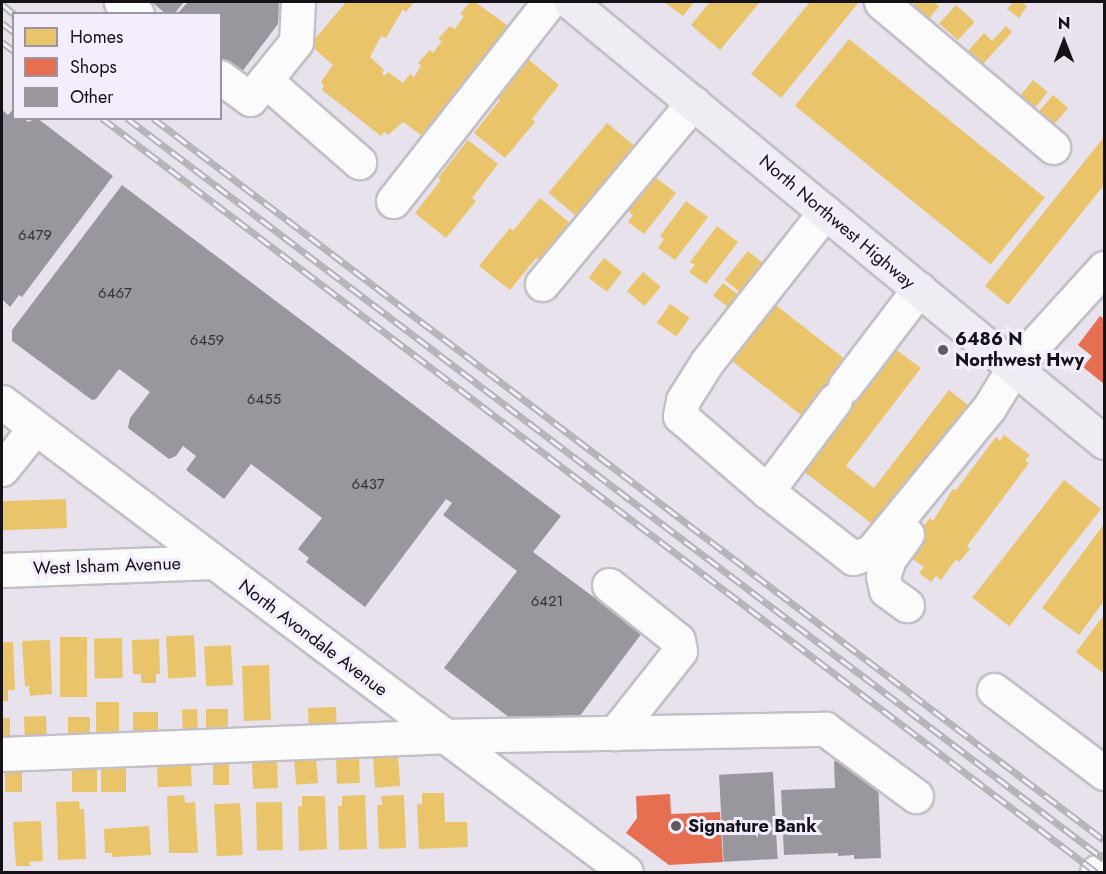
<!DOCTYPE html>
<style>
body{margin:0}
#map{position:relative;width:1106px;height:874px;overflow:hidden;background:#e7e2ec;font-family:Jost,sans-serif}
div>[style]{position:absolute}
.homes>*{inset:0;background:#e9c46a;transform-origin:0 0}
.shops>*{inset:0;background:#e76f51}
.building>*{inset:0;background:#99969d;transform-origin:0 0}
.roads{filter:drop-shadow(2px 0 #c3bfc6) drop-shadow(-2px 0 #c3bfc6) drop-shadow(0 2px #c3bfc6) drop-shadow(0 -2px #c3bfc6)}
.minor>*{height:33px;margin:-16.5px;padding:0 16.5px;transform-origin:16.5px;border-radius:16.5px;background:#fbfbfc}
.major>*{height:33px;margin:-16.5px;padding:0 16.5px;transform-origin:16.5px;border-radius:16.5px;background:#f0ecf3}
.rail>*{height:7px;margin-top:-3.5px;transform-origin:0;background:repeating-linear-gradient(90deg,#f4edfc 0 14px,#b3b2b5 0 28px);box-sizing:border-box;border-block:2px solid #b3b2b5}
.dots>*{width:16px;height:16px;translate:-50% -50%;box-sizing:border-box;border:3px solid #f4edfc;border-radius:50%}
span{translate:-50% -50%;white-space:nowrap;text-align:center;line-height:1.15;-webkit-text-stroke:6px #f4edfc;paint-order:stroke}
.number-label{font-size:15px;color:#353338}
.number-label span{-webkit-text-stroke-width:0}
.street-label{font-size:18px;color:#141217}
.poi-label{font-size:18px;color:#141217;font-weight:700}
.left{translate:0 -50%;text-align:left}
.frame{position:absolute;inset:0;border:3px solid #141217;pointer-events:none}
.legend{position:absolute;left:12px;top:12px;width:210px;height:108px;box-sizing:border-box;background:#f4edfc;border:2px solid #9a95a0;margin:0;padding:8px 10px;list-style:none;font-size:18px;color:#141217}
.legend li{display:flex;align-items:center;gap:12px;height:30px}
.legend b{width:30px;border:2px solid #9a95a0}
.north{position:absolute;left:1034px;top:12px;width:60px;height:60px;-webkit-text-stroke:4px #f4edfc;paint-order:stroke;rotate:0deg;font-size:16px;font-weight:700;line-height:24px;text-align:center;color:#141217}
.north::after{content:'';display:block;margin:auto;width:21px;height:27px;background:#141217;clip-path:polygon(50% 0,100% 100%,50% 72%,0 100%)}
</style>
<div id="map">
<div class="homes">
<i style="clip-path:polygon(346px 2px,414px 2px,406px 12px,403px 9px,386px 38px,381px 36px,370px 57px,384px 70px,382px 73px,384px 76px,388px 72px,403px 83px,410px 74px,414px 77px,421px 66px,418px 63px,430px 50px,433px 53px,442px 41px,438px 39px,450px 26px,455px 29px,464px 16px,460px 14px,470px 2px,475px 2px,514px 30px,425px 138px,403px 122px,388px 135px,384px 132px,381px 136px,322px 90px,324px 86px,321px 82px,333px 65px,310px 45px)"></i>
<i style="clip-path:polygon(664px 2px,694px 2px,683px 16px)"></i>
<i style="clip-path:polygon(710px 2px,760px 2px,720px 50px,691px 25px)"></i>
<i style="clip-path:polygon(810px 2px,859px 2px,781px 98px,751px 74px)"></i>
<i style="clip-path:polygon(915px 2px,933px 2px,939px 6px,924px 26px,907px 12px)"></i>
<i style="clip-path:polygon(1013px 2px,1021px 2px,1027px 6px,1019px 18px,1007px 9px)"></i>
<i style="left:956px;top:5px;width:25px;height:25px;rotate:42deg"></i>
<i style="clip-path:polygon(1006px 26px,1012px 32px,983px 64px,968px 51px,984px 33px,992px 41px)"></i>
<i style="left:849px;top:39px;width:252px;height:86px;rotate:39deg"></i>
<i style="clip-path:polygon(528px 59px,559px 85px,532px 119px,535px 122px,505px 158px,474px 133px,500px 100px,497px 98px)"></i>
<i style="left:1033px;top:80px;width:19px;height:23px;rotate:39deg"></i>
<i style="left:1053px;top:95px;width:20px;height:24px;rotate:41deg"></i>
<i style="left:607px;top:123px;width:40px;height:91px;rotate:40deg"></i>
<i style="clip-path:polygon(1104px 137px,1104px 185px,1008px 305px,985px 286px)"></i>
<i style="clip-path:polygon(468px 140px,498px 164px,472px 198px,476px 201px,446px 238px,415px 213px,441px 180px,438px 178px,441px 174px)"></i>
<i style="clip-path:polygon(655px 177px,676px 193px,644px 234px,628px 222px,633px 215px,628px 211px)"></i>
<i style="clip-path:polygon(540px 198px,570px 223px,540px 261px,536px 258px,510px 290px,479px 266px,510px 228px,513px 231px)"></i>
<i style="clip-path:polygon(686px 201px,708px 217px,675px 260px,658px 248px,664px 239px,660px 236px)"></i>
<i style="clip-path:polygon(717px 226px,738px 242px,706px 284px,689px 272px,695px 265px,690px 262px)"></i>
<i style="left:748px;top:251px;width:27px;height:37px;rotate:39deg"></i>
<i style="left:604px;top:258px;width:23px;height:25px;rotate:38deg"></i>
<i style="left:643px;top:272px;width:23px;height:25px;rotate:40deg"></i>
<i style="left:723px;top:283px;width:18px;height:16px;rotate:38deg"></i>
<i style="left:768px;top:299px;width:108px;height:71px;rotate:38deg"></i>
<i style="left:670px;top:304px;width:24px;height:23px;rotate:35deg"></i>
<i style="clip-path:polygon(895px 349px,921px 368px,846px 466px,874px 488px,949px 390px,973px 409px,880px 530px,802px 470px)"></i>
<i style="clip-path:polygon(1004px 435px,1030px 455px,1025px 460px,1029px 463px,967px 546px,970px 549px,959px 562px,956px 559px,941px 580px,936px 576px,931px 582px,919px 573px,924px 567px,907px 555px,919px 532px,930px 518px,933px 521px,953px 489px,956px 490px,996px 437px,1000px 441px)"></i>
<i style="left:1064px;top:480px;width:47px;height:149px;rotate:38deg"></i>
<i style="left:66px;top:499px;width:29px;height:64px;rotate:88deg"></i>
<i style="clip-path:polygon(1104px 524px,1104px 601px,1079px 635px,1042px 608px)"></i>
<i style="clip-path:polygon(1104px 615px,1104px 674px,1076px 652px)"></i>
<i style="left:194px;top:635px;width:42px;height:28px;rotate:87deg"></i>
<i style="left:60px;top:637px;width:27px;height:60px"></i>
<i style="left:122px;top:638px;width:40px;height:28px;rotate:89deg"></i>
<i style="clip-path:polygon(159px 639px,160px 674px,156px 674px,156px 683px,141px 683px,141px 674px,133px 674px,132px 640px)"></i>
<i style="clip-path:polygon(50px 640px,52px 694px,30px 696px,29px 686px,25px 687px,22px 641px)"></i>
<i style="clip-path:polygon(2px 642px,13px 642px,15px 690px,8px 690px,8px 701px,2px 701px)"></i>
<i style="left:231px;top:645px;width:40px;height:27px;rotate:87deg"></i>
<i style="left:269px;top:665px;width:55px;height:27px;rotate:88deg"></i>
<i style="left:96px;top:702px;width:23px;height:37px"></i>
<i style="left:336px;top:707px;width:24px;height:28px;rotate:88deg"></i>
<i style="left:197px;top:709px;width:24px;height:15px;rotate:88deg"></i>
<i style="left:206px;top:709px;width:22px;height:25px"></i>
<i style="left:133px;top:712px;width:25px;height:25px"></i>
<i style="left:46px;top:716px;width:25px;height:22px;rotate:88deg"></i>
<i style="left:68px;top:717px;width:22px;height:23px"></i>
<i style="left:2px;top:718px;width:8px;height:24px"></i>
<i style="left:398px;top:756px;width:30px;height:25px;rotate:86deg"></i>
<i style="left:359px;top:757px;width:26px;height:23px;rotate:88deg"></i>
<i style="left:316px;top:758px;width:25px;height:22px;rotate:85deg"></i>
<i style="left:277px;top:761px;width:27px;height:25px;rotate:88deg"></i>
<i style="left:191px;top:763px;width:23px;height:34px;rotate:88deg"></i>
<i style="left:213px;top:763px;width:16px;height:22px"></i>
<i style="left:72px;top:767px;width:25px;height:25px"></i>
<i style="left:101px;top:767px;width:25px;height:25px"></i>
<i style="left:5px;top:770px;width:17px;height:22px"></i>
<i style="clip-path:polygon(422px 793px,444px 793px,445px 822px,467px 822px,468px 847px,419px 849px,417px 804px,422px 804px)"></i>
<i style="clip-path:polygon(184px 795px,185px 803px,195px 802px,198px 853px,169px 853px,167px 796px)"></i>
<i style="clip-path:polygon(365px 795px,367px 849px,339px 850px,338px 806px,342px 806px,342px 796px)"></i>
<i style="clip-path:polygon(404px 795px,406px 848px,379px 849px,377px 805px,382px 805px,381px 796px)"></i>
<i style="clip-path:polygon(302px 796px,325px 796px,327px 849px,299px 851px,298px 807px,302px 806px)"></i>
<i style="clip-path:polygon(79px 801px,80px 809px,84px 809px,86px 859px,58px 860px,56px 802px)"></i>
<i style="left:282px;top:802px;width:48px;height:26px;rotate:89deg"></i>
<i style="left:240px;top:803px;width:52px;height:26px;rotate:87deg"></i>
<i style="clip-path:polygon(41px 821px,43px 861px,29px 862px,30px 866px,16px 866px,13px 822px)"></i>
<i style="clip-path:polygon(149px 826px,151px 855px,112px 857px,112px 853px,105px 853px,104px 829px)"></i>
</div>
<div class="shops">
<i style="clip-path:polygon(1100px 316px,1104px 319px,1104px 384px,1083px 367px,1092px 356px,1078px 345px)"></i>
<i style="clip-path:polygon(670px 794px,671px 814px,720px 812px,723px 862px,669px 865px,626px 833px,637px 818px,636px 796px)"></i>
</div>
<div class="building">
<i style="clip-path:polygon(152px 2px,184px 2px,174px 14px,166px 14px)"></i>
<i style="clip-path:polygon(188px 2px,279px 2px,278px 24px,241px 73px,220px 57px,220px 14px,177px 14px)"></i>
<i style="clip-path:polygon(14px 108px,14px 118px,24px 118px,28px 122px,37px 118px,113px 176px,22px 297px,19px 295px,10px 307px,2px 299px,2px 110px,8px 115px)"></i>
<i style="clip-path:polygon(122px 185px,561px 516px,533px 552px,642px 633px,573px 725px,522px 727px,444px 668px,517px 571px,443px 515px,452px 503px,446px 499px,365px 607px,306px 562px,309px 558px,298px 549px,322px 518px,251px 464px,224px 499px,186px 470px,196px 456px,183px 446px,176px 456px,169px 459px,128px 428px,130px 418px,150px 392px,119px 369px,96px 399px,92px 400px,12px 341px,12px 330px)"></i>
<i style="clip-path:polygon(834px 761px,854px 761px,878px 778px,881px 858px,854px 859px,854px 855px,838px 856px,838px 853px,784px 855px,781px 790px,835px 788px)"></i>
<i style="left:773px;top:772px;width:87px;height:54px;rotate:87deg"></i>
</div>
<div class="roads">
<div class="minor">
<i style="left:121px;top:2px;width:20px;rotate:37deg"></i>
<i style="left:881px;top:2px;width:225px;rotate:40.1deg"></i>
<i style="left:220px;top:77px;width:37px;rotate:36deg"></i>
<i style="left:250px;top:99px;width:73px;rotate:-51.1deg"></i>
<i style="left:296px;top:42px;width:40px;rotate:-87.1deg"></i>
<i style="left:265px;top:80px;width:125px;rotate:41.1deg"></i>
<i style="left:393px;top:201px;width:253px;rotate:-51.9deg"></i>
<i style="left:542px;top:284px;width:236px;rotate:-50.2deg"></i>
<i style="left:845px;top:386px;width:122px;rotate:-52.7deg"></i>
<i style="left:835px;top:400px;width:114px;rotate:126.8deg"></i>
<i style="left:767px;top:491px;width:109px;rotate:37.9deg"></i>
<i style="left:853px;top:558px;width:19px;rotate:-18deg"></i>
<i style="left:871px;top:552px;width:186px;rotate:-50.7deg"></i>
<i style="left:989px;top:408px;width:48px;rotate:-58.6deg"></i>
<i style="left:1014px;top:367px;width:134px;rotate:-47.7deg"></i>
<i style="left:2px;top:402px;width:781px;rotate:36.99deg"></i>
<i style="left:2px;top:469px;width:53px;rotate:-51.2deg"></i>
<i style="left:767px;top:491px;width:115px;rotate:-139.2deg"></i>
<i style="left:680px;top:416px;width:16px;rotate:-79deg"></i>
<i style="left:683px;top:400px;width:45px;rotate:-57.7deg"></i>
<i style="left:707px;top:362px;width:191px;rotate:-51.8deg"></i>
<i style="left:907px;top:534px;width:31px;rotate:126deg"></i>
<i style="left:889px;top:559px;width:18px;rotate:109deg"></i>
<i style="left:883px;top:576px;width:14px;rotate:78deg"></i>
<i style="left:886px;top:590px;width:26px;rotate:36deg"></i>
<i style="left:2px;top:570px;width:211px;rotate:-2.2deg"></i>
<i style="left:609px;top:585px;width:88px;rotate:38.6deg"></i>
<i style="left:678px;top:640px;width:11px;rotate:80deg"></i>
<i style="left:680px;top:651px;width:105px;rotate:128.4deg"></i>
<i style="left:994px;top:690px;width:138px;rotate:37deg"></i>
<i style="left:2px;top:754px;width:443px;rotate:-2.3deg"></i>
<i style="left:445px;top:736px;width:380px;rotate:-1.1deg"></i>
<i style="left:825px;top:729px;width:113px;rotate:36.4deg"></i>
<i style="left:1097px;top:872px;width:7px;rotate:-16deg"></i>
</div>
<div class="major">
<i style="left:570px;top:2px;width:692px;rotate:39.49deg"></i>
</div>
</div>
<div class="rail">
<i style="left:2px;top:4px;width:16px;rotate:40deg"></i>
<i style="left:2px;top:23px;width:15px;rotate:37deg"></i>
<i style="left:2px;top:42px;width:15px;rotate:37deg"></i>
<i style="left:102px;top:118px;width:1248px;rotate:37.18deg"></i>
<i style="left:127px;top:118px;width:1226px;rotate:37.18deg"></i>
<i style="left:153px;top:118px;width:1194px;rotate:37.21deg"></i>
</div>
<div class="dots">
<i style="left:943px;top:350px;background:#5e5b62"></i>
<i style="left:676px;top:826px;background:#5e5b62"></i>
</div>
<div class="number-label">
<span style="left:35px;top:236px">6479</span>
<span style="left:115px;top:294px">6467</span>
<span style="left:207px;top:341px">6459</span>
<span style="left:264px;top:400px">6455</span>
<span style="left:368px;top:485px">6437</span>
<span style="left:547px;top:602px">6421</span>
</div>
<div class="street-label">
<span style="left:837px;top:222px;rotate:40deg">North Northwest Highway</span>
<span style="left:107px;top:566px;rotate:-2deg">West Isham Avenue</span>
<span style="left:313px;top:638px;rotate:37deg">North Avondale Avenue</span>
</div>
<div class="poi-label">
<span class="left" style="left:955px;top:350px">6486 N<br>Northwest Hwy</span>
<span class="left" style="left:688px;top:826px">Signature Bank</span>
</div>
<div class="frame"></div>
<ul class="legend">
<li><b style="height:16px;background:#e9c46a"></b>Homes</li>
<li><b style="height:16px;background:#e76f51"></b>Shops</li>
<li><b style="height:16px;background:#99969d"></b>Other</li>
</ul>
<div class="north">N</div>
</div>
